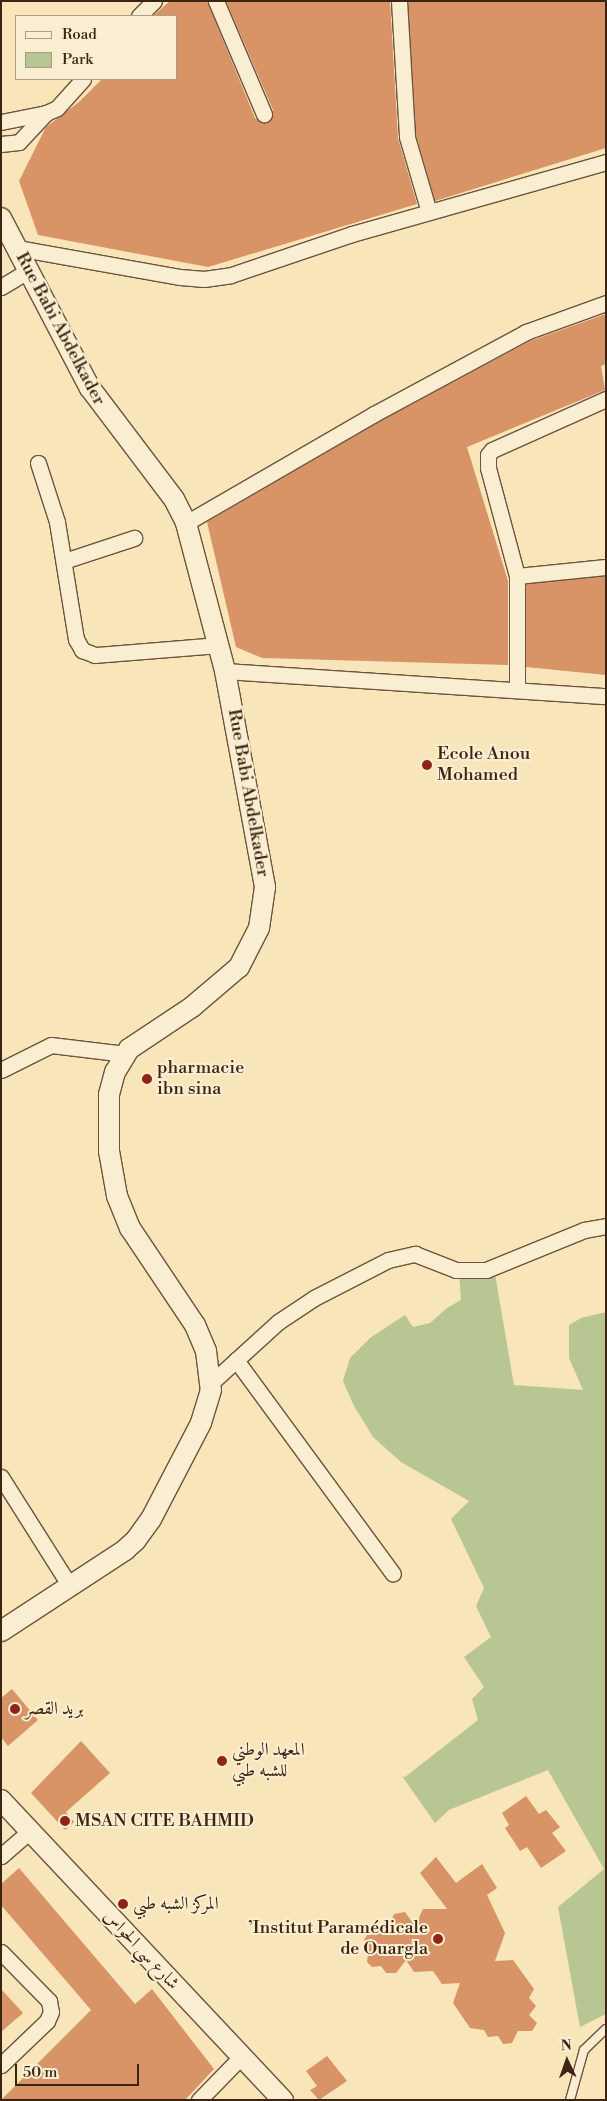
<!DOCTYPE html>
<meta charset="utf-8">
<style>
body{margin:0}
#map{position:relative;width:607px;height:2101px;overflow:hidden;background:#f8e5b9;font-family:"Libre Bodoni",Amiri,serif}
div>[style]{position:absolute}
.green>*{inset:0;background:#b8c693}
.building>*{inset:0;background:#d89367}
.roads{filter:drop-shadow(1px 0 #6b543c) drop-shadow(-1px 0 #6b543c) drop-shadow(0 1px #6b543c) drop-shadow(0 -1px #6b543c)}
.lane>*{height:8px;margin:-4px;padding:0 4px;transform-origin:4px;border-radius:4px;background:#faeed2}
.street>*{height:15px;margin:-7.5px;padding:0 7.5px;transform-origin:7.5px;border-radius:7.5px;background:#faeed2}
.secondary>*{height:20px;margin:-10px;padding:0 10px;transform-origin:10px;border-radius:10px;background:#faeed2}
.dots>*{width:14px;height:14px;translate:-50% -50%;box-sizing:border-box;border:2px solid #faeed2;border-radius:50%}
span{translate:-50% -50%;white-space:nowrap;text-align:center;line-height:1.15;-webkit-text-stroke:4px #faeed2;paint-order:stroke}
.street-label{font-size:18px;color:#3c2412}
.poi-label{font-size:18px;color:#3c2412}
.left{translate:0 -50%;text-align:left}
.right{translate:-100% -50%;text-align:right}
.frame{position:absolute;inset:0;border:2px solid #3c2412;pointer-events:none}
.legend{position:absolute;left:15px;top:15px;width:162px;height:65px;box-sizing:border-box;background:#faeed2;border:1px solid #ae9d85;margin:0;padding:6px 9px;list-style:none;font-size:15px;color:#3c2412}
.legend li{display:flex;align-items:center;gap:10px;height:25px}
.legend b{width:25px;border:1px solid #ae9d85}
.north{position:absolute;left:542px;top:2036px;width:50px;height:50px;-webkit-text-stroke:4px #faeed2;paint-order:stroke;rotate:357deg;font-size:14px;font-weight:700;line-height:20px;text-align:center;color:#3c2412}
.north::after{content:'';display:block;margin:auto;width:18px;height:22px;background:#3c2412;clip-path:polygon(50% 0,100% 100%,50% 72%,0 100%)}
.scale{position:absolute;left:15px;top:2064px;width:124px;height:22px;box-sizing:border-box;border:2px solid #3c2412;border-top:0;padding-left:6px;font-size:15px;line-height:18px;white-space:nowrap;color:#3c2412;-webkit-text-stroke:4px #faeed2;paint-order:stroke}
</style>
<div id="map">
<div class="green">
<i style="clip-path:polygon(459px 1272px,495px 1274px,514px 1385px,583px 1390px,569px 1358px,569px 1325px,581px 1318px,606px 1312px,606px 2014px,580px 2027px,558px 1907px,604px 1869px,548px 1770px,449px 1810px,435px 1823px,402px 1776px,405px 1777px,478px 1720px,472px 1699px,484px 1687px,464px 1657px,491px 1637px,476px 1606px,484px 1588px,451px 1519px,469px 1501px,401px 1462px,373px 1437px,354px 1406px,343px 1381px,350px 1358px,370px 1338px,405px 1315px,413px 1327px,430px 1323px,447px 1308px,461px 1300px)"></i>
</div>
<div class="building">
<i style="clip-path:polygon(170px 1px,207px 1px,255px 118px,263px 123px,272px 119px,273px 110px,226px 1px,390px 1px,398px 138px,417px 204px,208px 267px,38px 235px,19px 181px,46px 127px,79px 102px,102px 79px,176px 79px,176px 16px,153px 16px)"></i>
<i style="clip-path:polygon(408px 1px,606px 1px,606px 148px,435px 201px,416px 135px)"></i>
<i style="clip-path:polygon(606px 314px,606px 364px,601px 366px,605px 390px,467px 447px,508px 581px,508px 665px,262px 658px,236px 647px,207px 522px,379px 422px,530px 341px)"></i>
<i style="clip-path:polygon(606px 576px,606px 675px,526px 667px,526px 584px)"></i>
<i style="clip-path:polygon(12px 1689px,38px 1720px,8px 1746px,1px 1737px,1px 1698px)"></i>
<i style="clip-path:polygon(81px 1741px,110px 1773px,66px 1812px,74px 1822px,65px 1830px,31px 1793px)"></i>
<i style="clip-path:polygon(526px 1796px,539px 1814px,546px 1810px,560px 1827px,552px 1833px,566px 1851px,541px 1868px,527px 1847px,520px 1851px,505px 1828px,509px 1825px,502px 1813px)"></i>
<i style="clip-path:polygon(436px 1857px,456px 1883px,482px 1864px,497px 1888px,487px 1895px,505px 1933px,495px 1961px,513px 1960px,534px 1989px,529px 1998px,536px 2006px,529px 2015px,537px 2023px,532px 2031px,518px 2031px,512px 2043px,503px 2044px,498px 2036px,488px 2037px,484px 2030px,470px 2028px,453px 2003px,460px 1983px,442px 1984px,433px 1971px,414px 1972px,406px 1960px,396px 1973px,386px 1973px,381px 1966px,372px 1967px,367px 1962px,369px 1947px,364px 1940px,370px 1930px,388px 1929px,394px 1914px,405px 1912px,415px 1926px,423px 1909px,447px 1909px,420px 1873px)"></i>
<i style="clip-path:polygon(19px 1868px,135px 2004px,152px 1989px,214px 2069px,185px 2100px,1px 2100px,91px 2010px,1px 1905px,1px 1884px)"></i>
<i style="clip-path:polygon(1px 1989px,23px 2013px,1px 2032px)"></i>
<i style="clip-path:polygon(327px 2056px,347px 2081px,319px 2100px,310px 2090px,317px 2086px,306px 2071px)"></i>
</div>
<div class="roads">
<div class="lane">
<i style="left:570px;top:2100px;width:52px;rotate:-74.4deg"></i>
<i style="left:584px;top:2050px;width:30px;rotate:-44deg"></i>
</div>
<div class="street">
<i style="left:216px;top:1px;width:123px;rotate:67deg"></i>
<i style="left:399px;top:1px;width:136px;rotate:86.6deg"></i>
<i style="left:407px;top:137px;width:78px;rotate:73.7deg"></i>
<i style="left:139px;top:16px;width:21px;rotate:-45deg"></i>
<i style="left:1px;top:122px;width:46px;rotate:-11.3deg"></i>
<i style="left:46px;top:113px;width:12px;rotate:-24deg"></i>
<i style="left:57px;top:108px;width:39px;rotate:-48deg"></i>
<i style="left:1px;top:144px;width:18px;rotate:-6deg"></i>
<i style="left:19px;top:142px;width:40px;rotate:-47deg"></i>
<i style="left:17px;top:248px;width:166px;rotate:10.1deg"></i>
<i style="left:180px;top:277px;width:24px;rotate:5deg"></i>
<i style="left:204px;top:279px;width:27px;rotate:-8deg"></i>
<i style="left:231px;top:275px;width:128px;rotate:-18.7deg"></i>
<i style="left:352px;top:234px;width:264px;rotate:-15.8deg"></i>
<i style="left:1px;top:287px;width:31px;rotate:-31deg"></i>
<i style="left:38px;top:463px;width:62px;rotate:72.1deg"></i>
<i style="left:57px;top:522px;width:119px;rotate:80.8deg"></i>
<i style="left:76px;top:639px;width:13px;rotate:61deg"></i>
<i style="left:82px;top:650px;width:14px;rotate:21deg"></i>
<i style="left:95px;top:655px;width:123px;rotate:-4.6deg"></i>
<i style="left:186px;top:523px;width:217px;rotate:-30.1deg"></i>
<i style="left:374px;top:414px;width:173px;rotate:-28.3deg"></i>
<i style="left:526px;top:332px;width:85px;rotate:-19.9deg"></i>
<i style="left:64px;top:561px;width:74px;rotate:-18.2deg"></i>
<i style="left:517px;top:576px;width:112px;rotate:-105deg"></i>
<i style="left:488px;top:468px;width:13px;rotate:-90deg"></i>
<i style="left:488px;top:455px;width:6px;rotate:-51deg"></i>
<i style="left:492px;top:450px;width:125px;rotate:-24.1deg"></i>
<i style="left:225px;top:671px;width:382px;rotate:3.8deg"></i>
<i style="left:517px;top:690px;width:114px;rotate:-90deg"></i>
<i style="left:517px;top:576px;width:89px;rotate:-5.8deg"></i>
<i style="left:1px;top:1070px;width:56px;rotate:-26.6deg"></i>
<i style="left:51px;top:1045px;width:75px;rotate:6.9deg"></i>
<i style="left:236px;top:1360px;width:265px;rotate:53.7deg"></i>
<i style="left:211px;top:1383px;width:91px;rotate:-42.3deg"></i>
<i style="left:278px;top:1322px;width:43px;rotate:-33.7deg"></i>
<i style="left:314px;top:1298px;width:83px;rotate:-27.2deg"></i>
<i style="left:388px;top:1260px;width:28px;rotate:-13deg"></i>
<i style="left:415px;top:1254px;width:44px;rotate:21.3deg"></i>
<i style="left:456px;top:1270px;width:30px"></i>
<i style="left:486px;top:1270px;width:106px;rotate:-22.2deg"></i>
<i style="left:584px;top:1230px;width:22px;rotate:-10deg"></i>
<i style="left:1px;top:1477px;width:129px;rotate:57.7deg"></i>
<i style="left:1px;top:1856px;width:38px;rotate:-41deg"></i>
<i style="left:1px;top:1952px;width:69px;rotate:45.6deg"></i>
<i style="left:49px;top:2001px;width:11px;rotate:80deg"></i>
<i style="left:51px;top:2012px;width:10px;rotate:114deg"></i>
<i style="left:47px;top:2021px;width:64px;rotate:136.3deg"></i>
<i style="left:199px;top:2100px;width:60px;rotate:-45.7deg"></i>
</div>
<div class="secondary">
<i style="left:1px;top:218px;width:192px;rotate:62.4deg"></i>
<i style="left:90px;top:388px;width:139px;rotate:52.9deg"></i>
<i style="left:174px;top:499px;width:27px;rotate:63deg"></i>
<i style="left:186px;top:523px;width:153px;rotate:75.2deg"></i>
<i style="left:225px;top:671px;width:220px;rotate:79.5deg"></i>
<i style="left:265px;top:887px;width:41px;rotate:98.3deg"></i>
<i style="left:259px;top:928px;width:44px;rotate:117.1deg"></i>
<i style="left:239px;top:967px;width:62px;rotate:139.6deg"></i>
<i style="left:192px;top:1007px;width:76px;rotate:146.3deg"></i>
<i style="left:129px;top:1049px;width:27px;rotate:121deg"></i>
<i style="left:115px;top:1072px;width:23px;rotate:105deg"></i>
<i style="left:109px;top:1094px;width:57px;rotate:90deg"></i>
<i style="left:109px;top:1151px;width:46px;rotate:79.9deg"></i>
<i style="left:117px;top:1196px;width:35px;rotate:68deg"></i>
<i style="left:130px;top:1228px;width:117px;rotate:56.2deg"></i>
<i style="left:195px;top:1325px;width:28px;rotate:67deg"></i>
<i style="left:206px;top:1351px;width:39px;rotate:83deg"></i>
<i style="left:211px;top:1390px;width:34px;rotate:107deg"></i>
<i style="left:201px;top:1423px;width:108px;rotate:117.5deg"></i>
<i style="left:151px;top:1519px;width:26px;rotate:126deg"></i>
<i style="left:136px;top:1540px;width:15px;rotate:138deg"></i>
<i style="left:125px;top:1550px;width:148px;rotate:146.8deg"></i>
<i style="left:1px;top:1800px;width:412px;rotate:46.8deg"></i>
</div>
</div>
<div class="dots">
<i style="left:427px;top:765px;background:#8f2418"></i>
<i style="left:147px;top:1079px;background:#8f2418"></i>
<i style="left:15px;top:1709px;background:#8f2418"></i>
<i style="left:222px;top:1761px;background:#8f2418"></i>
<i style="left:65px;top:1821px;background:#8f2418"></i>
<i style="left:123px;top:1904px;background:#8f2418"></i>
<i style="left:438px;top:1939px;background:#8f2418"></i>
</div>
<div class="street-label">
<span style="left:60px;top:329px;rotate:62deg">Rue Babi Abdelkader</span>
<span style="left:248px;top:793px;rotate:80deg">Rue Babi Abdelkader</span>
<span style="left:141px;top:1950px;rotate:47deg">شارع سي الحواس</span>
</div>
<div class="poi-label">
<span class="left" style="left:437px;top:765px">Ecole Anou<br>Mohamed</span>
<span class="left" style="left:157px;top:1079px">pharmacie<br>ibn sina</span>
<span class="left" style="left:25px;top:1709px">بريد القصر</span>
<span class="left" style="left:232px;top:1761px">المعهد الوطني<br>للشبه طبي</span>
<span class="left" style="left:75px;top:1821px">MSAN CITE BAHMID</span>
<span class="left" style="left:133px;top:1904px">المركز الشبه طبي</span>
<span class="right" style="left:428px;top:1939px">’Institut Paramédicale<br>de Ouargla</span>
</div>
<div class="frame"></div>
<ul class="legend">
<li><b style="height:6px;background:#faeed2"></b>Road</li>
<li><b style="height:14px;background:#b8c693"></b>Park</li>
</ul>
<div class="north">N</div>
<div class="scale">50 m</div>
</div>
